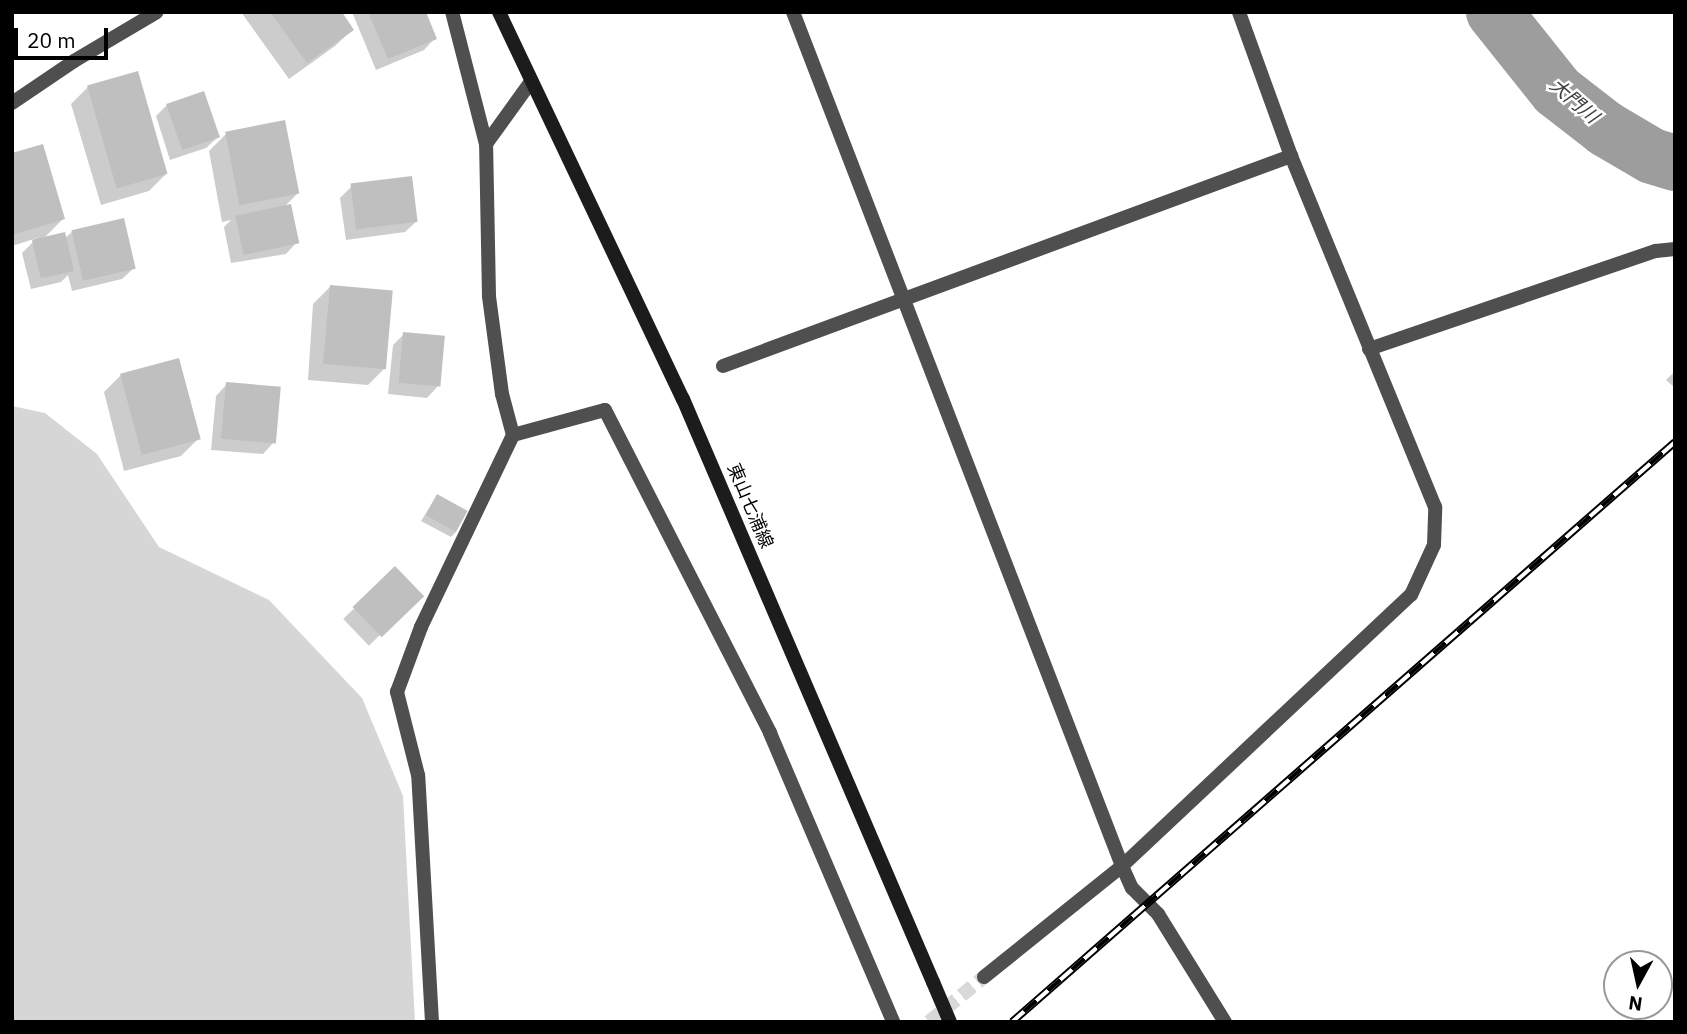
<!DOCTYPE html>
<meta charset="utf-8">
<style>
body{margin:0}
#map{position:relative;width:1687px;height:1034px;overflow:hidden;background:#fff;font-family:"IBM Plex Sans","Noto Sans JP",sans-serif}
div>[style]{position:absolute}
.green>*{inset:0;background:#d6d6d6}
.shadow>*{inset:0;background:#0003;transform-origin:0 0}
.river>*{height:56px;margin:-28px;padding:0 28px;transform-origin:28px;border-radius:28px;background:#9d9d9d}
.building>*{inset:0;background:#bfbfbf;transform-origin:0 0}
.minor-tunnel>*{height:14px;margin-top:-7px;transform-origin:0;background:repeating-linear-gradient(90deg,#d9d9d9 0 14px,transparent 0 21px)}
.service>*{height:14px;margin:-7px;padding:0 7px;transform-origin:7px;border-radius:7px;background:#4f4f4f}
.secondary>*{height:14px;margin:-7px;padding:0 7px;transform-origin:7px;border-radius:7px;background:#1c1c1c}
.rail>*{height:8px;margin-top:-4px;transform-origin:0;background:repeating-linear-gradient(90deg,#fff 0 16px,#000 0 32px);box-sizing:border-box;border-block:2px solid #000}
.secondary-bridge>*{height:14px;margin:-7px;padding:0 7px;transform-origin:7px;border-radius:7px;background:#1c1c1c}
span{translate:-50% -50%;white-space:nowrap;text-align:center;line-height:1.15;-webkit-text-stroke:5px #fff;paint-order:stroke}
.street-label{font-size:18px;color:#000}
.water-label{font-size:19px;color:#3e3e3e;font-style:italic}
.frame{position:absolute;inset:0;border:14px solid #000;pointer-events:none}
.north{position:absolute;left:1603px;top:950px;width:70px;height:70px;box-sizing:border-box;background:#fff;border:2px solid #999;border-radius:50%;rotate:188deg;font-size:19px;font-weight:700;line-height:28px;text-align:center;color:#000}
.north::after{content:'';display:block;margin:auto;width:24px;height:32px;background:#000;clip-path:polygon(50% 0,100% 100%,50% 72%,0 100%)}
.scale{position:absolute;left:14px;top:28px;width:94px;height:32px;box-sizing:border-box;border:4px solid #000;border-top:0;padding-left:9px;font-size:21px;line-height:24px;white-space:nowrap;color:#000;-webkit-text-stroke:5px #fff;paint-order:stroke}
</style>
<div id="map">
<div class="green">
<i style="clip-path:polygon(12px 406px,45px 413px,97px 454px,159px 547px,269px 600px,362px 698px,403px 796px,415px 1022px,12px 1022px)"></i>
</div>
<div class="shadow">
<i style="clip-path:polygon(241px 12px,340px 12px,352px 30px,335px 46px,289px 79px)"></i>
<i style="clip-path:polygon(352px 12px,424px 12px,435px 38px,424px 50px,376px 70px)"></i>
<i style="clip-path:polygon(88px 87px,166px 174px,149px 191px,101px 205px,71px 104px)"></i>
<i style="clip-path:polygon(167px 105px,218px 137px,206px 148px,170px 160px,156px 116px)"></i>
<i style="clip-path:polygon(226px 134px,297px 194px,284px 207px,297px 242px,286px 254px,231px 263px,224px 227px,231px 220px,222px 222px,209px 151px)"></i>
<i style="clip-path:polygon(12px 155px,63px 219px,42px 240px,64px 239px,72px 232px,134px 268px,122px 279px,72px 291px,68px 275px,61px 282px,31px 289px,22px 253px,37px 238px,12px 246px)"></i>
<i style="clip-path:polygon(352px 186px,417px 221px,405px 232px,346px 240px,340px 198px)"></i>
<i style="clip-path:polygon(330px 287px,385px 368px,368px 385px,308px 380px,313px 304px)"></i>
<i style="clip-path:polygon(404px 334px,438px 386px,427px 398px,388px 394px,393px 345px)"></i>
<i style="clip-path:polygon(1675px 371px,1675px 388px,1666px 380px)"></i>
<i style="clip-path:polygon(121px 375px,198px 439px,181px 456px,124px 471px,104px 392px)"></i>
<i style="clip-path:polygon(227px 384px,274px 442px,263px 454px,211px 450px,216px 396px)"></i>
<i style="clip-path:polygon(437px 496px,456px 532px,451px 537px,421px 521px)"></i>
<i style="left:395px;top:569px;width:37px;height:72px;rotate:46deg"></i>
</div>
<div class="river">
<i style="left:1494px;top:12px;width:101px;rotate:51.4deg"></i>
<i style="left:1557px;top:91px;width:62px;rotate:37.8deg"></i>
<i style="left:1606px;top:129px;width:53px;rotate:30.4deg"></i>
<i style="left:1652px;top:156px;width:24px;rotate:17deg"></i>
</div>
<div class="building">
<i style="clip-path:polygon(270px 12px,342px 12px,354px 30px,307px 63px)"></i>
<i style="clip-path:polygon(368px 12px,426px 12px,437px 39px,388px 59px)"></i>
<i style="left:138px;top:71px;width:107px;height:53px;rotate:74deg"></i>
<i style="left:204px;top:91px;width:49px;height:40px;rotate:71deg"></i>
<i style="left:285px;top:120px;width:75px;height:61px;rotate:79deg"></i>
<i style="clip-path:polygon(43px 144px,65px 219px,12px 235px,12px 153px)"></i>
<i style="left:412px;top:176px;width:46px;height:62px;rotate:83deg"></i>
<i style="left:291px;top:204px;width:40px;height:57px;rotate:78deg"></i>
<i style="left:124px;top:218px;width:52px;height:54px;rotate:77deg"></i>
<i style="left:65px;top:232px;width:40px;height:34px;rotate:77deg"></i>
<i style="left:330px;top:285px;width:63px;height:79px;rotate:5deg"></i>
<i style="left:403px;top:332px;width:42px;height:51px;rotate:5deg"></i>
<i style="left:179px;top:358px;width:84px;height:61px;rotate:75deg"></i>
<i style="left:226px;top:382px;width:55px;height:57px;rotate:5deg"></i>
<i style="left:437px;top:494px;width:35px;height:24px;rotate:29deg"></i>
<i style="left:395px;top:566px;width:42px;height:59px;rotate:46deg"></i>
</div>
<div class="minor-tunnel">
<i style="left:929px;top:1022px;width:71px;rotate:-39.3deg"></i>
</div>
<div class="service">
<i style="left:793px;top:12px;width:915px;rotate:68.93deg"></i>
<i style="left:1122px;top:866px;width:24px;rotate:66deg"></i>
<i style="left:1132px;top:888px;width:37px;rotate:45deg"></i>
<i style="left:1158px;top:914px;width:127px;rotate:58.2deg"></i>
<i style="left:12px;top:103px;width:75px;rotate:-34.1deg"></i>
<i style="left:74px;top:61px;width:96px;rotate:-30.6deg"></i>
<i style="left:486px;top:144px;width:75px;rotate:-54.2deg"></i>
<i style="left:1369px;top:349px;width:303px;rotate:-18.9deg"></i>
<i style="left:1656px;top:251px;width:19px;rotate:-6deg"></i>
<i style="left:723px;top:366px;width:606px;rotate:-20.29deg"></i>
<i style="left:513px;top:435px;width:95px;rotate:-15.2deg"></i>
<i style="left:605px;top:410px;width:363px;rotate:62.9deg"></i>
<i style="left:770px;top:733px;width:314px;rotate:66.9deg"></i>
<i style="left:984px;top:977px;width:177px;rotate:-38.8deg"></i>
<i style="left:1122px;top:866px;width:396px;rotate:-43.2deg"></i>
<i style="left:1411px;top:595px;width:55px;rotate:-65.3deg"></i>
<i style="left:1434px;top:545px;width:38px;rotate:-88deg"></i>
<i style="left:1435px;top:507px;width:379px;rotate:-112.3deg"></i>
<i style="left:1291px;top:156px;width:153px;rotate:-109.9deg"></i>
<i style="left:432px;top:1022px;width:247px;rotate:-93.2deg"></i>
<i style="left:418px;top:775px;width:86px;rotate:-104.2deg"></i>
<i style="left:397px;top:692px;width:69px;rotate:-69.7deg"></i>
<i style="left:421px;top:627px;width:213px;rotate:-64.4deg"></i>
<i style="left:513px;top:435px;width:42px;rotate:-105deg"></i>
<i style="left:502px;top:394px;width:99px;rotate:-97.6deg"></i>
<i style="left:489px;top:296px;width:152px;rotate:-91.1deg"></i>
<i style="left:486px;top:144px;width:136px;rotate:-104.4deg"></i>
</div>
<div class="secondary">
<i style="left:499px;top:12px;width:429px;rotate:64.6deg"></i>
<i style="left:683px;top:399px;width:634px;rotate:66.79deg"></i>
</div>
<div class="rail">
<i style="left:1012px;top:1022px;width:881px;rotate:-41.18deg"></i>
</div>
<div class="secondary-bridge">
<i style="left:933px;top:982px;width:43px;rotate:67deg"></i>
</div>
<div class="street-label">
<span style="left:750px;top:506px;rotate:67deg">東山七浦線</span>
</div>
<div class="water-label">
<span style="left:1574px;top:101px;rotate:41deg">大門川</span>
</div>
<div class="frame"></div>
<div class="north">N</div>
<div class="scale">20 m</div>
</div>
